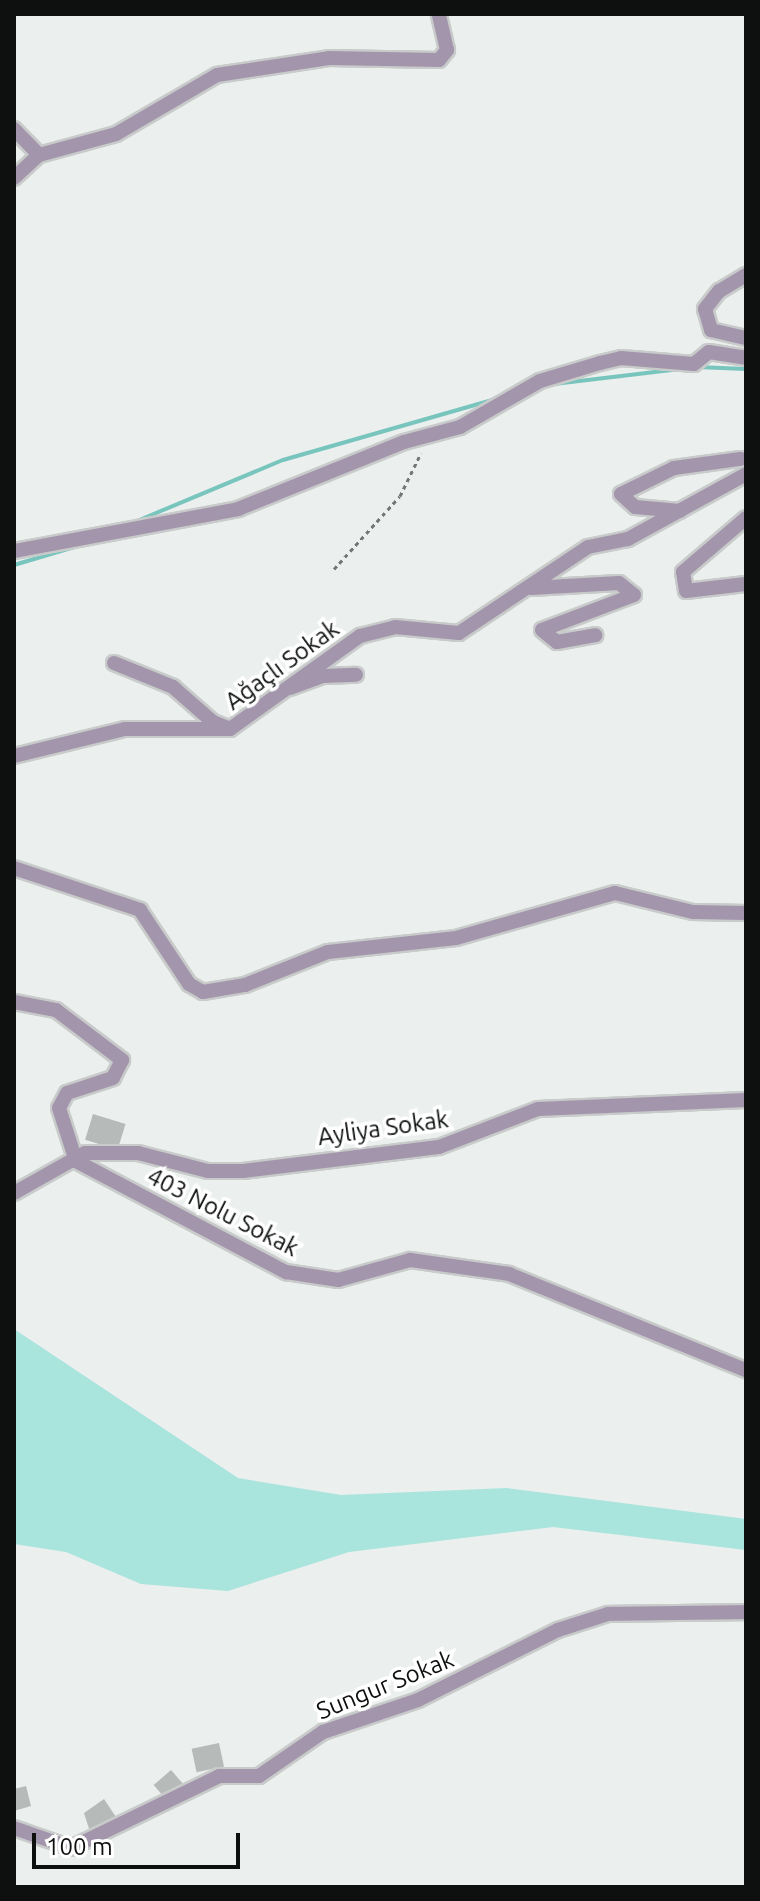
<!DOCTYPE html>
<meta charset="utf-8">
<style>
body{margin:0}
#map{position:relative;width:760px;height:1901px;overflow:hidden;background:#ebefee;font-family:Ubuntu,sans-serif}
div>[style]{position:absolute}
.green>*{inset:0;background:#a9e4dd}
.stream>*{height:4px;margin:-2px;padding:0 2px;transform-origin:2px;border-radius:2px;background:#78c5bd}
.building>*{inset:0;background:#b6bab9;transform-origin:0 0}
.path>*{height:3px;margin-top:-1.5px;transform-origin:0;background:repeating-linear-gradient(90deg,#737676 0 4px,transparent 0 8px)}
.roads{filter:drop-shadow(2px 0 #c8cbca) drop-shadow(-2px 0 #c8cbca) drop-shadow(0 2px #c8cbca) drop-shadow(0 -2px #c8cbca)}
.minor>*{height:14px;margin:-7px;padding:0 7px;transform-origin:7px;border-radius:7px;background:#a396ac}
span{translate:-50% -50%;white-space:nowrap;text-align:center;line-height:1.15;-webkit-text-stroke:7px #fff;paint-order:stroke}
.street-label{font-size:24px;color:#0e1010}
.frame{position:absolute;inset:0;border:16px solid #0e1010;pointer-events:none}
.scale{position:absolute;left:32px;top:1833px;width:208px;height:36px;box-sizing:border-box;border:4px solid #0e1010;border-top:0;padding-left:10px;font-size:24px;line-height:28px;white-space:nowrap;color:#0e1010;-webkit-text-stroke:6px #fff;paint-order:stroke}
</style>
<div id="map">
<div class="green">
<i style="clip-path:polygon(14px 1329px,238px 1478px,341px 1495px,507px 1488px,746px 1519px,746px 1550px,553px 1527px,349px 1552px,228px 1591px,141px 1584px,66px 1552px,14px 1544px)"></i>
</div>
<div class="stream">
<i style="left:697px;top:367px;width:49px;rotate:2.3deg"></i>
<i style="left:554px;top:384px;width:127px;rotate:-6.8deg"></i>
<i style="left:137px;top:521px;width:158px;rotate:-22.7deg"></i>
<i style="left:283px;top:460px;width:225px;rotate:-16deg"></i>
<i style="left:14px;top:565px;width:70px;rotate:-16.6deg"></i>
</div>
<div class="building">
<i style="left:93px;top:1114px;width:34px;height:27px;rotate:17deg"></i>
<i style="left:219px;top:1743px;width:24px;height:28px;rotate:78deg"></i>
<i style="left:171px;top:1770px;width:18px;height:23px;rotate:49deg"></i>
<i style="clip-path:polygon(26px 1786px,31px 1806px,14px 1811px,14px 1789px)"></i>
<i style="clip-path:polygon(104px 1799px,118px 1820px,92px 1838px,84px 1813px)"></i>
</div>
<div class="path">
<i style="left:334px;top:569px;width:98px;rotate:-47.9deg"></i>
<i style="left:400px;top:496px;width:48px;rotate:-64deg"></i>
</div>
<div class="roads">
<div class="minor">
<i style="left:14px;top:129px;width:36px;rotate:46deg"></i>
<i style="left:14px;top:178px;width:34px;rotate:-43deg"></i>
<i style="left:39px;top:155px;width:80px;rotate:-15.3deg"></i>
<i style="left:116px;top:134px;width:117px;rotate:-30.3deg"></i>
<i style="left:217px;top:75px;width:113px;rotate:-8.6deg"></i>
<i style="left:329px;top:58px;width:110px;rotate:1deg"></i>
<i style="left:439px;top:60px;width:13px;rotate:-51deg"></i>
<i style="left:447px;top:50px;width:37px;rotate:-103deg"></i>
<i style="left:746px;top:275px;width:31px;rotate:149deg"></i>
<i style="left:719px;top:291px;width:23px;rotate:128deg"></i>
<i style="left:705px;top:309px;width:22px;rotate:74deg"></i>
<i style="left:711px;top:330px;width:36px;rotate:13deg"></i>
<i style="left:680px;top:511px;width:45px;rotate:-174.9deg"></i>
<i style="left:635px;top:507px;width:19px;rotate:-137deg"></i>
<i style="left:621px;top:494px;width:59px;rotate:-26.1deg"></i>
<i style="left:674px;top:468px;width:67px;rotate:-7.8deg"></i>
<i style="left:746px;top:518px;width:83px;rotate:139.4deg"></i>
<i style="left:683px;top:572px;width:19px;rotate:81deg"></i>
<i style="left:686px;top:591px;width:60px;rotate:-6.7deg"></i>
<i style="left:14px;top:551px;width:228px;rotate:-10.6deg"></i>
<i style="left:238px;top:509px;width:179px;rotate:-22deg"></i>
<i style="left:404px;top:442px;width:58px;rotate:-15deg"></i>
<i style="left:460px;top:427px;width:92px;rotate:-29.9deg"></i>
<i style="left:540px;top:381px;width:63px;rotate:-16.7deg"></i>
<i style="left:600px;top:363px;width:22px;rotate:-13deg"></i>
<i style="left:621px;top:358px;width:73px;rotate:4.7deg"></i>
<i style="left:694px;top:364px;width:19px;rotate:-39deg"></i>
<i style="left:709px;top:352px;width:37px;rotate:9deg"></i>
<i style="left:531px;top:588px;width:88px;rotate:-3.3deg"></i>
<i style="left:619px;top:583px;width:19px;rotate:39deg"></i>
<i style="left:634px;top:595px;width:98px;rotate:159.2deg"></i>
<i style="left:542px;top:630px;width:19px;rotate:39deg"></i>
<i style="left:557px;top:642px;width:39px;rotate:-10deg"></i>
<i style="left:114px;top:663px;width:64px;rotate:22.1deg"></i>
<i style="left:173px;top:687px;width:53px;rotate:41.2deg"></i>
<i style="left:213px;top:722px;width:18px;rotate:22deg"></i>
<i style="left:290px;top:688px;width:35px;rotate:-20deg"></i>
<i style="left:323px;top:676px;width:33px;rotate:-2deg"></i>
<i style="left:14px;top:756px;width:114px;rotate:-13.7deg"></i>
<i style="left:125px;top:729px;width:105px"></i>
<i style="left:230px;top:729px;width:160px;rotate:-35.6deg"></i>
<i style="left:360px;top:636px;width:36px;rotate:-14deg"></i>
<i style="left:395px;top:627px;width:64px;rotate:5.4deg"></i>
<i style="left:459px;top:633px;width:155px;rotate:-33.7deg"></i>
<i style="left:588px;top:547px;width:41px;rotate:-11.3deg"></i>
<i style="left:628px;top:539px;width:135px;rotate:-28.8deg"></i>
<i style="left:14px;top:868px;width:133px;rotate:18.4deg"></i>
<i style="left:140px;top:910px;width:89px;rotate:56.5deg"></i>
<i style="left:189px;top:984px;width:16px;rotate:30deg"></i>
<i style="left:203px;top:992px;width:43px;rotate:-9.5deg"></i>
<i style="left:245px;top:985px;width:89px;rotate:-21.7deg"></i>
<i style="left:328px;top:952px;width:129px;rotate:-6.2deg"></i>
<i style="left:456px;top:938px;width:165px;rotate:-15.8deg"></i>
<i style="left:615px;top:893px;width:80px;rotate:13.7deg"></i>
<i style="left:693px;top:912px;width:53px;rotate:1.1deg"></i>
<i style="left:14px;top:1002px;width:43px;rotate:10.8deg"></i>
<i style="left:56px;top:1010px;width:83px;rotate:37.1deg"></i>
<i style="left:122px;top:1060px;width:20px;rotate:117deg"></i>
<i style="left:113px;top:1078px;width:48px;rotate:161.9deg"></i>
<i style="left:67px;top:1093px;width:17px;rotate:118deg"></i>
<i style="left:59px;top:1108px;width:56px;rotate:72.2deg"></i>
<i style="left:76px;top:1161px;width:238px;rotate:27.9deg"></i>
<i style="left:286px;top:1272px;width:53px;rotate:8.7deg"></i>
<i style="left:338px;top:1280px;width:75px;rotate:-15.5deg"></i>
<i style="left:410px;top:1260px;width:100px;rotate:8deg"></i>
<i style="left:509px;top:1274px;width:256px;rotate:22.1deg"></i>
<i style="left:14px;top:1193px;width:81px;rotate:-29.4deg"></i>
<i style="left:85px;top:1153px;width:53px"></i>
<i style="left:138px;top:1153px;width:72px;rotate:14.4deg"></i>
<i style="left:208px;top:1171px;width:35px"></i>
<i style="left:243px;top:1171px;width:197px;rotate:-7deg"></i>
<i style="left:439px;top:1147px;width:106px;rotate:-21deg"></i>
<i style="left:538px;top:1109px;width:208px;rotate:-2.5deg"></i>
<i style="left:14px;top:1828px;width:60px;rotate:19.3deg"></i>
<i style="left:71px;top:1848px;width:165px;rotate:-25.9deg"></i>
<i style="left:219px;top:1776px;width:40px"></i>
<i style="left:259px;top:1776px;width:78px;rotate:-34.5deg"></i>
<i style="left:323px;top:1732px;width:100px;rotate:-18.6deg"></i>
<i style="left:418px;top:1700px;width:157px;rotate:-26.6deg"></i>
<i style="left:558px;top:1630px;width:52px;rotate:-17.7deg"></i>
<i style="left:608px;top:1614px;width:138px;rotate:-0.8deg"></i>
</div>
</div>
<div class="street-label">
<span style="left:282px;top:665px;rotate:-36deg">Ağaçlı Sokak</span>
<span style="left:383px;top:1128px;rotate:-8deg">Ayliya Sokak</span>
<span style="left:223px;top:1212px;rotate:27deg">403 Nolu Sokak</span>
<span style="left:385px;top:1685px;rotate:-22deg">Sungur Sokak</span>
</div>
<div class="frame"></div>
<div class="scale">100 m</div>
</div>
